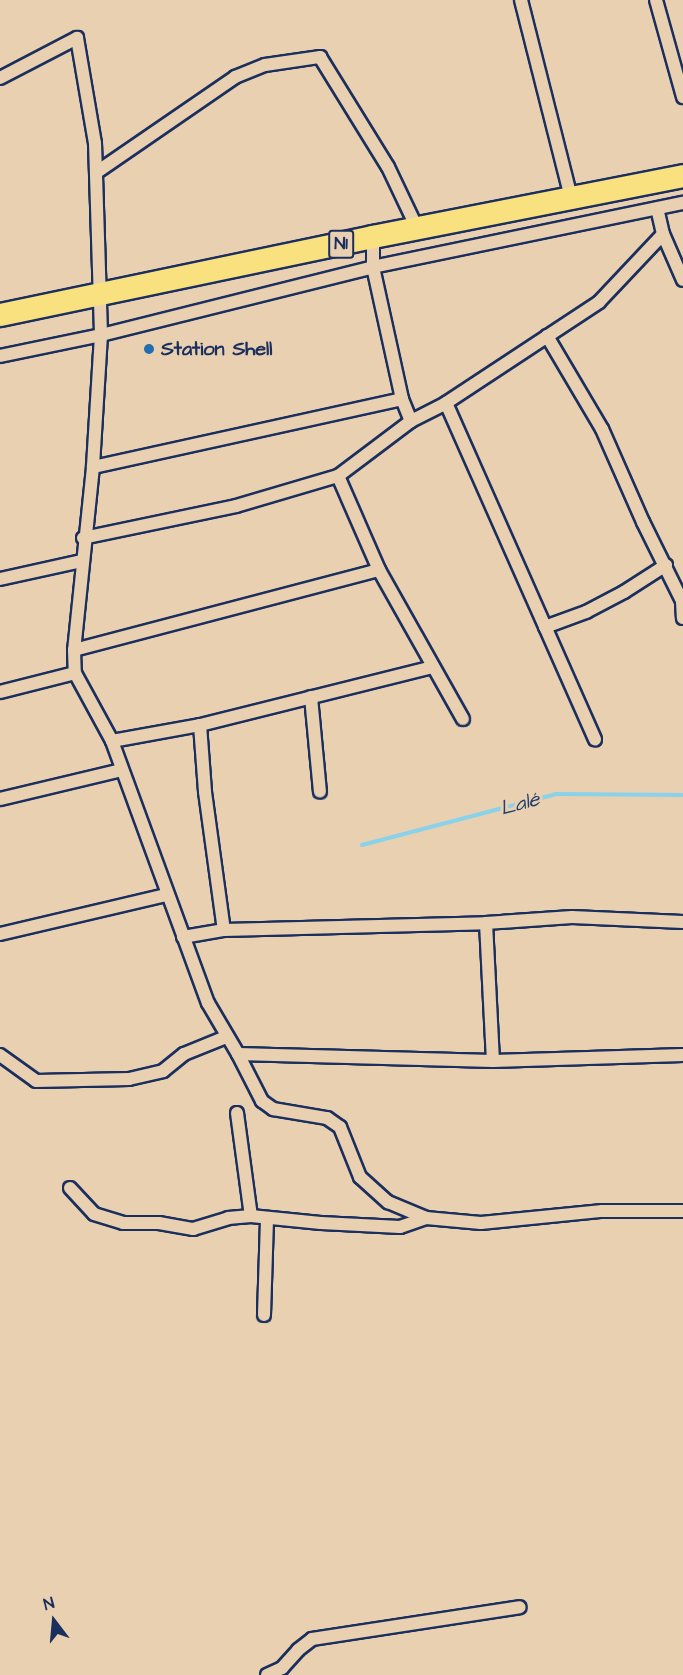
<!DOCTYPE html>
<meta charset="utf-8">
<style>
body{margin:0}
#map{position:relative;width:683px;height:1675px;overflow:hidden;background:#e8d0b1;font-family:"Architects Daughter",sans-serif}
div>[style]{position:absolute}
.stream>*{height:4px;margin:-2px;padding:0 2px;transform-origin:2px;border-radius:2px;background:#89d2ea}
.roads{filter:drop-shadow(2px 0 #1b2f5e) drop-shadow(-2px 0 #1b2f5e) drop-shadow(0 2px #1b2f5e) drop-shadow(0 -2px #1b2f5e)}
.street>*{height:12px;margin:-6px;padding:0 6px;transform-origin:6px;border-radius:6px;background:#e8d0b1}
.highway>*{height:22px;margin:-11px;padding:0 11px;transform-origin:11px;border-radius:11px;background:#fae180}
.dots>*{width:16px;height:16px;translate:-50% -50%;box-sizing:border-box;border:3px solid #e8d0b1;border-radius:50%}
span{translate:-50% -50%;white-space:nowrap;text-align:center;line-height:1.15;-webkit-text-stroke:6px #e8d0b1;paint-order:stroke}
.shield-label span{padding:2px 4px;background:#e8d0b1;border:2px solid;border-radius:4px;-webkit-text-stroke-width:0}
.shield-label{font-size:18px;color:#1b2f5e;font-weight:700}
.poi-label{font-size:20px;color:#1b2f5e;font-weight:700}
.left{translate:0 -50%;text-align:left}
.water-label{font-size:21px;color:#263f6c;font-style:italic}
.north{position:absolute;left:24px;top:1591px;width:60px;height:60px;-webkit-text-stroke:4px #e8d0b1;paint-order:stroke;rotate:344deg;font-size:16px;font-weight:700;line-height:24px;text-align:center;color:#1b2f5e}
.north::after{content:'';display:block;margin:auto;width:21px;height:27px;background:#1b2f5e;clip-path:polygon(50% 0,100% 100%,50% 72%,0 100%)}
</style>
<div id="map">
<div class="stream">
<i style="left:362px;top:845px;width:201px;rotate:-14.7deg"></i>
<i style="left:556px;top:794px;width:127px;rotate:0.5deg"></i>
</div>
<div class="roads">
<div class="street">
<i style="left:521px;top:0;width:204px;rotate:75.8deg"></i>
<i style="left:656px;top:0;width:101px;rotate:74.4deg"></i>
<i style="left:0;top:78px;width:87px;rotate:-27.5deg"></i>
<i style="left:77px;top:38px;width:107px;rotate:80.3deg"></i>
<i style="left:95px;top:143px;width:192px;rotate:88.2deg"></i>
<i style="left:101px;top:335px;width:132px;rotate:93.5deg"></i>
<i style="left:93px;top:467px;width:184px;rotate:95.9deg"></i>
<i style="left:74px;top:650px;width:23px;rotate:88deg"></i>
<i style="left:75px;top:673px;width:77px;rotate:61.4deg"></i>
<i style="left:112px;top:741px;width:279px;rotate:69.9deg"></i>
<i style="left:208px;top:1003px;width:59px;rotate:59.5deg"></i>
<i style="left:238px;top:1054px;width:53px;rotate:62.9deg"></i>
<i style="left:262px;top:1101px;width:14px;rotate:36deg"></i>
<i style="left:273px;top:1109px;width:55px;rotate:9.5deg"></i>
<i style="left:327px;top:1118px;width:16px;rotate:35deg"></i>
<i style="left:340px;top:1127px;width:54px;rotate:68.2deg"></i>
<i style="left:360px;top:1177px;width:38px;rotate:42deg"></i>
<i style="left:388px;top:1202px;width:41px;rotate:22.8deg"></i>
<i style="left:97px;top:172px;width:168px;rotate:-34.5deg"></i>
<i style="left:235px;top:77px;width:32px;rotate:-22deg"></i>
<i style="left:265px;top:65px;width:56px;rotate:-8.3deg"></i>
<i style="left:320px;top:57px;width:129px;rotate:58.3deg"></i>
<i style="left:388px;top:167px;width:68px;rotate:64.6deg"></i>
<i style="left:663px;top:234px;width:50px;rotate:66.5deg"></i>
<i style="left:373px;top:237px;width:30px;rotate:90deg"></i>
<i style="left:373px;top:267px;width:135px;rotate:77.6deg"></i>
<i style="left:402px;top:399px;width:24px;rotate:68deg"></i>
<i style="left:547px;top:336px;width:108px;rotate:59.4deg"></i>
<i style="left:602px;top:429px;width:102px;rotate:66.2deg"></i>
<i style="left:643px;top:522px;width:88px;rotate:63.7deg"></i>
<i style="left:682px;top:601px;width:17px;rotate:87deg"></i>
<i style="left:0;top:356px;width:103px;rotate:-11.7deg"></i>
<i style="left:101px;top:335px;width:280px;rotate:-14deg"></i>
<i style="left:373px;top:267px;width:317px;rotate:-11.7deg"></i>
<i style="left:446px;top:403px;width:368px;rotate:66.1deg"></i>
<i style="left:93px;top:467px;width:316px;rotate:-12.4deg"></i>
<i style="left:338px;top:476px;width:103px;rotate:66.4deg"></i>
<i style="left:379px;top:570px;width:171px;rotate:60.6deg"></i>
<i style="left:83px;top:538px;width:156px;rotate:-11.8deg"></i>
<i style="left:236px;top:506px;width:106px;rotate:-16.4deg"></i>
<i style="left:338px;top:476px;width:91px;rotate:-37deg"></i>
<i style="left:411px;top:421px;width:39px;rotate:-27deg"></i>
<i style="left:446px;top:403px;width:183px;rotate:-33.4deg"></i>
<i style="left:599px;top:302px;width:93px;rotate:-46.7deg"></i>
<i style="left:663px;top:234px;width:26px;rotate:-103deg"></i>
<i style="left:0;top:579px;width:83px;rotate:-12.5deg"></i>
<i style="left:545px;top:627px;width:44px;rotate:-20.1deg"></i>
<i style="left:586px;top:612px;width:43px;rotate:-27.8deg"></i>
<i style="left:624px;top:592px;width:50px;rotate:-32.7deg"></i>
<i style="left:74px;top:650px;width:315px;rotate:-14.7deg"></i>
<i style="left:0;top:692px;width:77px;rotate:-14.2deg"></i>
<i style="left:311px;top:697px;width:95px;rotate:84.6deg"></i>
<i style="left:200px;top:725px;width:67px;rotate:85.7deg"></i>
<i style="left:205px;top:792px;width:139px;rotate:82.2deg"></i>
<i style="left:112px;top:741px;width:89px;rotate:-10.3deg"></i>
<i style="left:200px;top:725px;width:240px;rotate:-14deg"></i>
<i style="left:0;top:799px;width:125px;rotate:-13.4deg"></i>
<i style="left:486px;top:923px;width:138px;rotate:87.1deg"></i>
<i style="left:0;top:934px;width:171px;rotate:-13.2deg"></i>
<i style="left:183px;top:937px;width:42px;rotate:-9.7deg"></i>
<i style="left:224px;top:930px;width:262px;rotate:-1.5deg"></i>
<i style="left:486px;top:923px;width:86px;rotate:-4deg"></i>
<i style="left:572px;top:917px;width:111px;rotate:2.6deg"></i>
<i style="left:238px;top:1054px;width:255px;rotate:1.6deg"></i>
<i style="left:493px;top:1061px;width:190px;rotate:-1.8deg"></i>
<i style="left:0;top:1055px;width:44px;rotate:35.8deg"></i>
<i style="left:36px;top:1081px;width:93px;rotate:-1.2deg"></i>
<i style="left:129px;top:1079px;width:35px;rotate:-13deg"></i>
<i style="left:163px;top:1071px;width:27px;rotate:-39deg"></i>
<i style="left:184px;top:1054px;width:45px;rotate:-22deg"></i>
<i style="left:237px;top:1113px;width:104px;rotate:82.3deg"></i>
<i style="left:251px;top:1216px;width:70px;rotate:5.7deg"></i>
<i style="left:321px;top:1223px;width:79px;rotate:2.9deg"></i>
<i style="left:400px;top:1227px;width:28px;rotate:-19deg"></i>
<i style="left:426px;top:1218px;width:55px;rotate:5.2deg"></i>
<i style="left:481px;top:1223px;width:122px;rotate:-5.7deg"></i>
<i style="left:602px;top:1211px;width:81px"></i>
<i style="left:70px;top:1188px;width:35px;rotate:47deg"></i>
<i style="left:94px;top:1214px;width:30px;rotate:17deg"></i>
<i style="left:123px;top:1223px;width:36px"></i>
<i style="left:159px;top:1223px;width:35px;rotate:10deg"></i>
<i style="left:193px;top:1229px;width:37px;rotate:-17deg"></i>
<i style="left:228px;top:1218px;width:23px;rotate:-5deg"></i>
<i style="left:264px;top:1315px;width:96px;rotate:-88.2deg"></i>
<i style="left:267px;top:1675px;width:17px;rotate:-25deg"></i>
<i style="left:282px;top:1668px;width:24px;rotate:-48deg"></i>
<i style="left:298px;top:1650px;width:18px;rotate:-38deg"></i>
<i style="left:312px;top:1639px;width:210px;rotate:-8.7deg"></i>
</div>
<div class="highway">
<i style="left:0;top:315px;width:381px;rotate:-11.8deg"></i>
<i style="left:373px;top:237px;width:316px;rotate:-11.1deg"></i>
</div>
</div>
<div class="dots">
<i style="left:149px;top:349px;background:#1f6fb2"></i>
</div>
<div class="shield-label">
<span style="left:341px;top:244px">N1</span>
</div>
<div class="poi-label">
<span class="left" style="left:161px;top:349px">Station Shell</span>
</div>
<div class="water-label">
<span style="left:520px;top:804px;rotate:-15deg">Lalé</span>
</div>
<div class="north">N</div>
</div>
